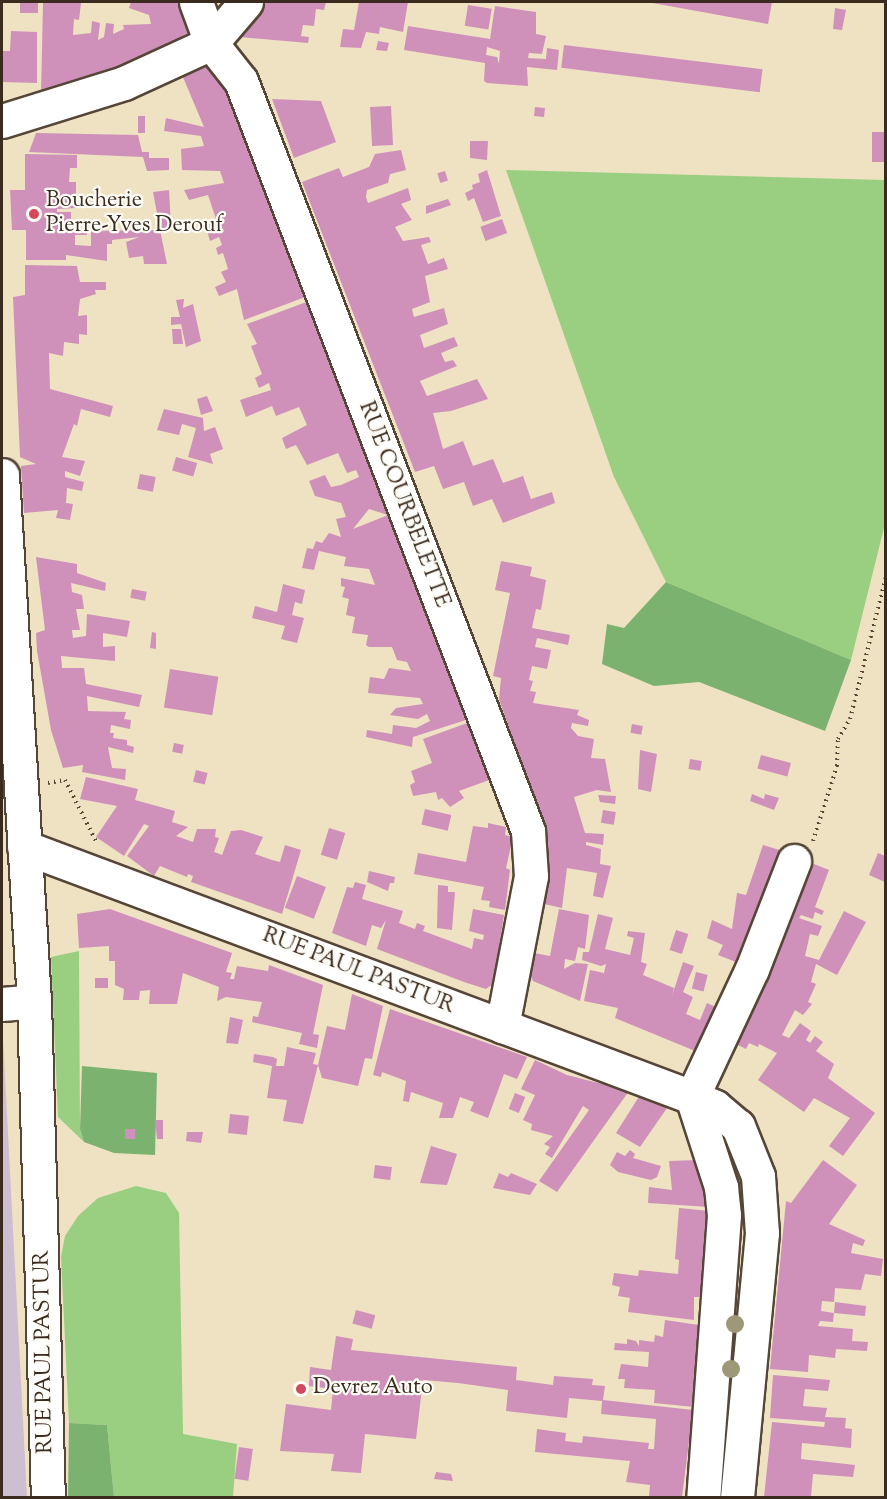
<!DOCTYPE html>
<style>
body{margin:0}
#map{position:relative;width:887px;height:1499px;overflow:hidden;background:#eee2c2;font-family:"Sorts Mill Goudy",serif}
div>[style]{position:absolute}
.industrial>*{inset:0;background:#cebed1}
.green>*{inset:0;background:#9acf81}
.forest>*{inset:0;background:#7bb26f}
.building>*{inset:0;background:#cf91ba;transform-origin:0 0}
.path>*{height:4px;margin-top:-2px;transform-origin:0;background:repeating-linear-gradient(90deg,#564637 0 1.5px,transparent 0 6px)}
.roads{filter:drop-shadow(2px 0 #564637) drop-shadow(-2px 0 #564637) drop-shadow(0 2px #564637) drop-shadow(0 -2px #564637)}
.minor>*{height:33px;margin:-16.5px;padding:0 16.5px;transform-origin:16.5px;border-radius:16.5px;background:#fff}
.major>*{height:33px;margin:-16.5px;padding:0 16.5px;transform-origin:16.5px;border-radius:16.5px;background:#fff}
.trees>*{width:18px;height:18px;margin:-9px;border-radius:50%;background:#9c9878}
.dots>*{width:16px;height:16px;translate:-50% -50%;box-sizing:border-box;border:3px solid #fdfcf7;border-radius:50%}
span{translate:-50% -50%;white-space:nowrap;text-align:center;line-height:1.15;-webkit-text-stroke:4.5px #fdfcf7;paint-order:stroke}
.poi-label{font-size:22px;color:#3b2a1e}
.left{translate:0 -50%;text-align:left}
.street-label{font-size:22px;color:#3b2a1e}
.frame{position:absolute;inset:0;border:3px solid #3b2a1e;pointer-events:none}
</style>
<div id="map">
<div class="industrial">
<i style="clip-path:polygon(2px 1019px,27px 1497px,2px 1497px)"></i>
</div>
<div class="green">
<i style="clip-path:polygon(506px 170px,885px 180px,885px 524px,851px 660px,666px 582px,614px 477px)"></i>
<i style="clip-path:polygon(79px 951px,80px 1129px,84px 1142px,58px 1117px,51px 957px)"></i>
<i style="clip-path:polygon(136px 1186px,166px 1193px,179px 1213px,183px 1434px,237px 1444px,233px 1497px,114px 1497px,107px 1425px,69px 1423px,61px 1257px,65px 1236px,78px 1216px,98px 1198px)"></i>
</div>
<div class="forest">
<i style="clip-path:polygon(666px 582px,851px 660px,825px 731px,699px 682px,654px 686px,602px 664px,607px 624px,624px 628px)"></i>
<i style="clip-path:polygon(82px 1066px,157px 1073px,155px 1155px,114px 1153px,84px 1142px,80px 1129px)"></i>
<i style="clip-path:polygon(69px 1423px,107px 1425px,114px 1497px,68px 1497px)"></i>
</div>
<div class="building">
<i style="left:20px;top:2px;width:18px;height:11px"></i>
<i style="clip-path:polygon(43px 2px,81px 3px,79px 20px,74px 19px,73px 35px,91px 33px,92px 21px,100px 23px,98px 40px,104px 37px,106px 23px,114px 24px,113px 34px,124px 29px,123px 25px,151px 24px,149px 15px,129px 8px,131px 2px,185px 2px,188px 9px,180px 11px,188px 33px,135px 62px,41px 95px)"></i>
<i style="clip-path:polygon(258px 2px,326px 2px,324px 10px,316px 9px,314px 26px,303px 25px,301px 36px,309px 37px,308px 43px,229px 36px)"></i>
<i style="clip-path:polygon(359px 2px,408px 2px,403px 32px,380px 27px,379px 34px,366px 32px,361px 48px,340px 47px,343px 29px,354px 30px)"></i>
<i style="clip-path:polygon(647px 2px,772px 2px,768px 24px)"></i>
<i style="left:468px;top:5px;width:24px;height:21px;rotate:9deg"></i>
<i style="clip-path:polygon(evenodd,495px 6px,536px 12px,536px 34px,546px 36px,542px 54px,529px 53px,528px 58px,546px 59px,547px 48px,559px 50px,557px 70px,527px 67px,528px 86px,487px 83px,484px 81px,485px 63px,404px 50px,408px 26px,490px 39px,495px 6px,487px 47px,500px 51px,499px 64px,497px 57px,486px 55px,487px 47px)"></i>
<i style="clip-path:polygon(835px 8px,846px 10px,842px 30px,833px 29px)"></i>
<i style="clip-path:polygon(11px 31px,37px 32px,37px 83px,2px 82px,2px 51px,10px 51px)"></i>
<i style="clip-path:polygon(378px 41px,389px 43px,387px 51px,376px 50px)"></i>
<i style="left:564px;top:45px;width:200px;height:23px;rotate:7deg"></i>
<i style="clip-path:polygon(211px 55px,308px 296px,244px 320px,237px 289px,219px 296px,215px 287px,226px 282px,221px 272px,228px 269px,223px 253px,218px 255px,216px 248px,222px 245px,219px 237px,210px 241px,205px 224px,216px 219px,208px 195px,189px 200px,184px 190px,224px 183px,220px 171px,182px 170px,181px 149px,204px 146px,201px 136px,164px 131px,166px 118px,204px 127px,180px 70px)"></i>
<i style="clip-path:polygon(272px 99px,321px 101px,336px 142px,294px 158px)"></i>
<i style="left:391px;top:106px;width:39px;height:21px;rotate:87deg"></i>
<i style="left:535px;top:107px;width:10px;height:9px;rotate:6deg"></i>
<i style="left:138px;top:116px;width:7px;height:17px"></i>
<i style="left:872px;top:132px;width:13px;height:30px"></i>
<i style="clip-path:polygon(36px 133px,138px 135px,142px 152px,149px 152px,149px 158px,169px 158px,169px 170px,147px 171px,143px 157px,29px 152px)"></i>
<i style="clip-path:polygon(470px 141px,488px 141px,487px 160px,470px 158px)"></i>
<i style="clip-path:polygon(401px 150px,406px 170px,390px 174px,388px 183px,367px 190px,366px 197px,368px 203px,408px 188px,411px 200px,401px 204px,412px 220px,395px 227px,403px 241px,429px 237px,431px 242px,421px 245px,428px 264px,444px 258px,448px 269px,425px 276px,430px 302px,412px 309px,414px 317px,444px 308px,448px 324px,420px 335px,424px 348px,454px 337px,458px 346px,441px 353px,445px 362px,453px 360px,457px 366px,420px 381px,427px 396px,477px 379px,488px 399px,451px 411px,433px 413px,443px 449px,463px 441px,473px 466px,493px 459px,503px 483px,523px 476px,531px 499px,552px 492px,555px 503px,503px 523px,492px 499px,473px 506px,464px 482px,443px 489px,434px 466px,415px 472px,302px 182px,339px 168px,343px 177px,369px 167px,375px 154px)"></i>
<i style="clip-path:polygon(25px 154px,77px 155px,77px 168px,70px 168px,69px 182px,76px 182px,76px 208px,57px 209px,57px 212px,71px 212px,71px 230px,87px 229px,87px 235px,75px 235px,75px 245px,91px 246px,91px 231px,160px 230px,167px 264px,144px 264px,143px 256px,129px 258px,126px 242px,139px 237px,112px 240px,112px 244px,107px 244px,107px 261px,66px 255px,66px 260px,26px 260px,26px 230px,12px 230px,10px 190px,25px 190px)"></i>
<i style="clip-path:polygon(487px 170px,501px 216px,483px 222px,474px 198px,468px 201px,465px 193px,473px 189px,472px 185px,480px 182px,478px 174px)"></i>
<i style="left:445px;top:171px;width:10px;height:8px;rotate:73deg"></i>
<i style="clip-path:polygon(169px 190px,171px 227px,160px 229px,153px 192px)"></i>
<i style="clip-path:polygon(448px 199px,451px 205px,426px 214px,426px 206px)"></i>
<i style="left:502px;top:219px;width:15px;height:23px;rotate:70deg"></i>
<i style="clip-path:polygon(25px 265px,77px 266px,80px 282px,106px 282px,106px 290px,95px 290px,96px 294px,80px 299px,78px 316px,87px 315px,87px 335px,79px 334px,79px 344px,64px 342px,63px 356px,49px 353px,50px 389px,113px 406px,110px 417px,81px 409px,77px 426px,74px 424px,62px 457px,85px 461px,80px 476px,65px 471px,65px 477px,84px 482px,82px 491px,67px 488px,66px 503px,73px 504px,70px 520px,56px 518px,58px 510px,24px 513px,21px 466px,36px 464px,20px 457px,13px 297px,25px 295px)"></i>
<i style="clip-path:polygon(184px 299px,183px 308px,193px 304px,201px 341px,186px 347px,181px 324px,171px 325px,171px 317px,180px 317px,176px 300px)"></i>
<i style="clip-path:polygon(evenodd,309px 301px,469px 719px,413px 737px,412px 747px,366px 737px,367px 730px,392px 734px,393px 725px,416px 728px,430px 721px,427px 714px,418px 719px,390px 715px,396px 708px,423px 704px,420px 698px,368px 693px,370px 677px,384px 679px,389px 668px,411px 671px,407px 662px,397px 660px,392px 647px,369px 647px,366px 645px,368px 635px,352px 633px,355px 617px,346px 615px,349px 599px,342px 597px,345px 587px,341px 586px,341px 578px,375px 585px,369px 569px,344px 566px,346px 557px,319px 551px,314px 570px,302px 568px,307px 548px,313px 549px,316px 541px,322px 543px,329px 533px,341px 537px,336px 519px,346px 517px,341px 503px,315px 496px,309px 481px,325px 475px,331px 487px,341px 485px,359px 477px,356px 470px,347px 473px,338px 453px,307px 465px,296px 445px,286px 449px,282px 438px,307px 425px,299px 407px,276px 416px,272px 406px,246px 417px,240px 400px,271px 390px,269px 383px,259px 388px,255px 378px,262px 374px,251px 346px,257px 344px,247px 324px,309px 301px,369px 509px,388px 515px,353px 529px,369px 509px)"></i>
<i style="clip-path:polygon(172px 329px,181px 329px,183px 344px,173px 344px)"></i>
<i style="clip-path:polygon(207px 396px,213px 411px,201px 415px,197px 399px)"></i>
<i style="clip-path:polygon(164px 409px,203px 418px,204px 431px,215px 427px,223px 449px,210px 454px,213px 464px,188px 457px,196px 428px,182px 424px,179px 435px,157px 430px)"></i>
<i style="left:176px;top:457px;width:22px;height:14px;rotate:16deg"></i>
<i style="left:140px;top:474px;width:16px;height:15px;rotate:11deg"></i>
<i style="clip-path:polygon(36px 557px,77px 564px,77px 573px,106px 583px,105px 591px,71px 583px,72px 592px,82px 595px,84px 609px,76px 609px,80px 630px,72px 630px,73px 638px,86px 636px,87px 614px,130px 621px,127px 637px,103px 633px,103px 647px,115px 646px,115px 661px,61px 656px,62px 668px,84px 668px,86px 684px,142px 695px,139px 707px,87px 696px,88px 711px,126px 712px,124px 719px,131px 720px,130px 729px,111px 725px,110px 733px,114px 733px,113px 738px,127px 740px,127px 745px,134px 747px,133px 753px,108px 747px,112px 768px,126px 769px,125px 780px,82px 772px,83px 765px,63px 768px,51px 730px,37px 651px,36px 633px,45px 630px)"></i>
<i style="clip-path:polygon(501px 561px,532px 567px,530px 576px,546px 580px,541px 610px,536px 609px,532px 628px,570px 635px,568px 645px,537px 638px,535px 647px,551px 650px,547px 669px,532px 666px,529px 680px,533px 681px,530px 691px,536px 692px,533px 703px,579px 710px,577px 715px,589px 720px,588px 726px,572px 723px,571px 728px,578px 736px,594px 739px,591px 758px,605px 759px,611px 792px,597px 790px,574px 797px,585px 833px,604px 834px,603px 845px,586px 842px,586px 845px,601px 849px,600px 864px,611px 866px,603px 898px,593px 896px,597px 873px,567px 868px,562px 908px,540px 903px,541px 818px,499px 699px,501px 678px,493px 676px,510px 593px,495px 590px)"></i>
<i style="clip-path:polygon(283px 584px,305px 590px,302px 604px,295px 602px,292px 615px,304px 618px,297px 643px,281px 639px,285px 626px,252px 618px,255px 606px,277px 612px)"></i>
<i style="left:132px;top:589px;width:15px;height:9px;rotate:11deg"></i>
<i style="clip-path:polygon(152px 632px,156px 633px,156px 649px,150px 648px)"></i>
<i style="left:170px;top:669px;width:49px;height:39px;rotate:9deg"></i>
<i style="clip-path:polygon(470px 722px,492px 779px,459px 791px,464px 798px,450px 807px,442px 798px,438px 800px,436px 792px,413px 796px,410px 785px,415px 782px,411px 771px,432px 763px,423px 739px)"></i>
<i style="left:632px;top:724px;width:11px;height:9px;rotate:10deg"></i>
<i style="left:174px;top:743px;width:10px;height:9px;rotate:11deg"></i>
<i style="clip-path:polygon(640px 750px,657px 754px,651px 792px,638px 789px)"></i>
<i style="left:761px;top:755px;width:31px;height:14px;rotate:15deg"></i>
<i style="left:690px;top:759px;width:12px;height:10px;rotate:9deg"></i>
<i style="left:196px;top:770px;width:12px;height:12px;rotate:14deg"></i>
<i style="clip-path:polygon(86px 777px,138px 789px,135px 800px,175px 811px,172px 822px,188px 827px,176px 836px,193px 842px,197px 829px,216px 829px,215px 837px,219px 838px,214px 852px,217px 853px,222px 855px,231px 831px,241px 830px,263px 837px,255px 854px,272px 860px,280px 862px,285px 845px,301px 850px,282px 914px,191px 882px,193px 876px,188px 874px,187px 877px,160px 866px,154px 876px,127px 856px,149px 826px,144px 824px,124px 856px,96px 837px,117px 806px,80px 799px)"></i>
<i style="clip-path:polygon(752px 794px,764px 799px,765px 794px,779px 798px,774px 810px,750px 801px)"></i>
<i style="clip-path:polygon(598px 795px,616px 796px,615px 804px,600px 802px)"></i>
<i style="left:425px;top:809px;width:27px;height:16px;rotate:13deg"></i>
<i style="left:603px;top:810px;width:13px;height:13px;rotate:9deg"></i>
<i style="clip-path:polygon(488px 823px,506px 827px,505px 835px,513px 837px,506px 868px,510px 870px,505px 910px,489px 907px,490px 901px,481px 900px,484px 887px,414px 874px,418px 853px,466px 862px,473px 826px,488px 828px)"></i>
<i style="left:329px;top:828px;width:17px;height:28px;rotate:17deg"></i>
<i style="clip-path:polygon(763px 845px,783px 851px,741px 964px,718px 955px,723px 945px,707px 938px,712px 920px,732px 929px,737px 893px,746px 895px)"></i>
<i style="clip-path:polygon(878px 853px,885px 856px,885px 882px,869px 875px)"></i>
<i style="clip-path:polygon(809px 862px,829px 870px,815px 907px,824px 911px,822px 915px,815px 912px,813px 919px,801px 915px,799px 918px,822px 926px,818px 936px,810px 934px,805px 956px,819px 960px,844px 911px,866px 922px,837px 975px,816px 964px,811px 982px,816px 984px,808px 1002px,812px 1004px,803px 1015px,795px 1010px,782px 1035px,789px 1038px,800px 1023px,811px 1031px,806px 1040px,810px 1043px,815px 1036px,823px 1042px,816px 1051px,834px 1064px,828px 1078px,875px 1113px,843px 1156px,829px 1146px,850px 1118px,814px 1098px,804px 1112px,758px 1080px,777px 1053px,759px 1044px,758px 1047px,749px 1043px,746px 1049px,730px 1041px)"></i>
<i style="clip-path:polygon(369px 871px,395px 877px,394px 883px,390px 883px,388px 891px,367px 882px)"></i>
<i style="left:297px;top:876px;width:31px;height:34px;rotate:21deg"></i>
<i style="clip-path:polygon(355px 882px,366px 885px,362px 899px,403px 911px,399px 923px,415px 929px,417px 923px,425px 926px,423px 931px,472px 949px,474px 938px,483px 940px,484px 935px,469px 931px,473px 909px,504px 915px,493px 984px,486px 989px,464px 982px,377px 949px,386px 920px,381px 928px,372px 925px,366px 946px,332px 933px,347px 887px,353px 888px)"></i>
<i style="clip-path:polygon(438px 885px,448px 886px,448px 892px,455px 892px,452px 930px,437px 928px)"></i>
<i style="clip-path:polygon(110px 909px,232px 953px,226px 972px,232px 973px,230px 979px,234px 979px,237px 966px,268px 971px,269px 965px,323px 985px,313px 1034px,319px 1035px,317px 1048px,299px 1044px,302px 1033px,252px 1022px,253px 1016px,258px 1017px,262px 1002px,226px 997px,217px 1001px,219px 987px,183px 973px,177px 1004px,149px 1004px,150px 990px,140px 991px,139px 1000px,123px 1000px,124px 989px,115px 985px,115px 961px,109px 961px,109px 946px,79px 948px,77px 914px)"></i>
<i style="clip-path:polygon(559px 909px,589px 915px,585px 949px,578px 947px,575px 961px,565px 959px,564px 969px,575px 963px,588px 964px,580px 1001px,533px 981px,530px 975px,534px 953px,550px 956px)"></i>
<i style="clip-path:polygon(598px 914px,613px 918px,605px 949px,630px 955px,634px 938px,627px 936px,628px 931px,645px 933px,641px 962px,647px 964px,643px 975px,674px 988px,672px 996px,683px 962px,694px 966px,683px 992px,693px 997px,686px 1014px,700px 1020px,707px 1003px,720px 1009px,700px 1053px,615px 1018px,618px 1008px,584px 1001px,590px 970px,604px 973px,606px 964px,601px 966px,582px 960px,583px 952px,589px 952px)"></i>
<i style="left:676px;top:930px;width:13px;height:21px;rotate:18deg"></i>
<i style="left:696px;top:972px;width:12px;height:17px;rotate:14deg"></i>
<i style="left:95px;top:978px;width:13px;height:10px"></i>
<i style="clip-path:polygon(352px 994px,383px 1006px,372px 1059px,365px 1058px,358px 1086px,322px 1078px,318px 1065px,327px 1026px,345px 1030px)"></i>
<i style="clip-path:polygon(390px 1009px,527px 1057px,517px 1079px,504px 1074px,488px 1118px,470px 1111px,474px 1102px,460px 1097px,453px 1118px,439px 1118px,443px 1103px,411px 1092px,409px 1102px,403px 1101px,406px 1081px,382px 1072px,381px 1077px,373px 1075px)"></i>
<i style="clip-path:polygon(230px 1017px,243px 1020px,238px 1044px,226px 1043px)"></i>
<i style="clip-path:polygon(287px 1047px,316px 1053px,313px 1064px,318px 1065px,303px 1124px,283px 1121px,287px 1100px,267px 1098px,272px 1066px,253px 1062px,254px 1054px,273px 1057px,277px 1059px,276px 1066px,284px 1066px)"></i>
<i style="clip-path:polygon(535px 1060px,567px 1075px,629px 1091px,557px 1192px,539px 1181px,589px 1110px,583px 1106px,552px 1158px,545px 1154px,550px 1147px,544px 1144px,553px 1136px,531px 1130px,532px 1124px,523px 1120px,535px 1095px,521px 1089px)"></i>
<i style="left:515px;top:1093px;width:11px;height:17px;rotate:22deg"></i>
<i style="clip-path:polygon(640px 1095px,667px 1108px,640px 1147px,616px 1133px)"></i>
<i style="left:230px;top:1114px;width:19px;height:19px;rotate:6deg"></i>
<i style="clip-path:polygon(155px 1120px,163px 1120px,163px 1139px,157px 1139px)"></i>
<i style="left:125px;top:1129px;width:10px;height:10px"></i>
<i style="clip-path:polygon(187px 1132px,203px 1132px,201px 1143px,186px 1141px)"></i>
<i style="clip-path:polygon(431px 1146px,457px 1154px,447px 1185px,420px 1183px)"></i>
<i style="clip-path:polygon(630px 1150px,635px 1154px,633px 1158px,661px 1166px,657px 1177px,651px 1180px,618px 1172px,610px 1165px,617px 1152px,625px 1156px)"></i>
<i style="clip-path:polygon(698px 1160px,709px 1207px,648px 1203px,649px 1187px,672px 1190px,669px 1161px)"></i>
<i style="clip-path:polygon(823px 1160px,857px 1185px,829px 1224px,865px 1240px,863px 1246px,853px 1243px,851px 1253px,883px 1259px,881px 1276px,865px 1274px,861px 1290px,835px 1288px,834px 1302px,822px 1301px,821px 1311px,834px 1313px,835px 1302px,866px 1306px,865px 1316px,834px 1313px,833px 1322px,820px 1321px,818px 1326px,853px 1329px,852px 1341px,868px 1342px,867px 1351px,836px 1349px,835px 1358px,809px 1355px,808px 1372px,770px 1369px,786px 1201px,791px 1203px)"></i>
<i style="left:375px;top:1165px;width:17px;height:13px;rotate:7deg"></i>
<i style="clip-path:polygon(499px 1173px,508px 1177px,511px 1173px,537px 1184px,530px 1195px,493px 1188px)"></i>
<i style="clip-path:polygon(679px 1208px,710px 1211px,703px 1297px,694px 1297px,694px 1320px,628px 1312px,630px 1298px,618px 1296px,620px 1287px,612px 1285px,614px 1273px,638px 1276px,639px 1270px,678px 1274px,679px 1260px,675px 1259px)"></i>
<i style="left:356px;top:1310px;width:20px;height:14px;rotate:15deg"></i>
<i style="clip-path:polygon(665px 1320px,699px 1325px,694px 1407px,654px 1403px,655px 1390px,624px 1388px,625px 1379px,618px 1379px,621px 1364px,648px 1367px,649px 1352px,614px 1350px,615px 1343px,627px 1344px,627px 1339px,636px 1341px,639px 1346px,639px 1340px,654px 1342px,655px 1335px,663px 1337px)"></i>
<i style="clip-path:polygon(336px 1336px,353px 1339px,351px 1350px,517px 1367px,516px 1380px,553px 1385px,554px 1376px,593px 1379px,592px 1385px,605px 1386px,603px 1400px,693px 1410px,682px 1497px,649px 1497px,650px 1485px,626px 1482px,630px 1461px,535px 1452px,537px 1429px,566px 1433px,565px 1441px,582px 1443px,583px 1436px,649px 1443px,648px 1449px,654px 1449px,656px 1419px,601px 1414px,602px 1401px,569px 1398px,567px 1418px,506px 1411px,508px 1390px,458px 1383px,423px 1380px,416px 1439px,365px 1434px,361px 1473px,331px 1471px,334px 1454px,280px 1451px,286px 1404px,331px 1410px,333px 1389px,309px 1386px,310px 1367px,331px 1370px)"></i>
<i style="clip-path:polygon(773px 1375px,830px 1380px,828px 1391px,805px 1389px,803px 1406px,827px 1408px,825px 1417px,846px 1418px,845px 1428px,852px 1429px,851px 1448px,802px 1443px,801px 1459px,855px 1465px,853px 1477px,813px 1474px,811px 1497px,764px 1497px,772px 1422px,824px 1427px,825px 1422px,770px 1418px)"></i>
<i style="left:239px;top:1447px;width:14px;height:32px;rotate:8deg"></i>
<i style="clip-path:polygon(436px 1472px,451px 1474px,453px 1481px,434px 1479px)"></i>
</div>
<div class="path">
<i style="left:48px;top:783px;width:17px;rotate:-10deg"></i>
<i style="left:65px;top:780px;width:71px;rotate:63.1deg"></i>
<i style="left:813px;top:841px;width:79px;rotate:-72.3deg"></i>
<i style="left:837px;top:766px;width:27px;rotate:-88deg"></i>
<i style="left:838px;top:739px;width:23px;rotate:-59deg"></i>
<i style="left:850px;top:719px;width:146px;rotate:-75.8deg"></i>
</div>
<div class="roads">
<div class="minor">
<i style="left:196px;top:2px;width:44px;rotate:69.9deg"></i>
<i style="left:211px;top:43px;width:48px;rotate:51.7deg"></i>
<i style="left:241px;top:81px;width:803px;rotate:69.06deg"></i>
<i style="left:528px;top:831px;width:45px;rotate:86.2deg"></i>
<i style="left:531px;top:876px;width:153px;rotate:100.9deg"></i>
<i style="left:2px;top:121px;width:128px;rotate:-17.3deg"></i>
<i style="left:124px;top:83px;width:96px;rotate:-24.7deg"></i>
<i style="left:211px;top:43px;width:54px;rotate:-49.5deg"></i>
<i style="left:24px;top:847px;width:713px;rotate:20.52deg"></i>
<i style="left:692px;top:1097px;width:25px;rotate:23deg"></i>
<i style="left:715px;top:1107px;width:30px;rotate:40deg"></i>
<i style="left:738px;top:1126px;width:54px;rotate:68.2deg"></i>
<i style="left:758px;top:1176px;width:57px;rotate:86deg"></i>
<i style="left:762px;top:1233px;width:266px;rotate:95.4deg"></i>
<i style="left:2px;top:1004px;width:32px;rotate:-5deg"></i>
<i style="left:692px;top:1097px;width:95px;rotate:72.1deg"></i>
<i style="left:721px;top:1187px;width:28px;rotate:84deg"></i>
<i style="left:724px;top:1215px;width:284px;rotate:94.2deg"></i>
<i style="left:692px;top:1097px;width:141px;rotate:-64.9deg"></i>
<i style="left:752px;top:969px;width:116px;rotate:-68.7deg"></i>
</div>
<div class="major">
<i style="left:2px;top:475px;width:527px;rotate:86.52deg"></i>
<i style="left:34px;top:1001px;width:497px;rotate:88.4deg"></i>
</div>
</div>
<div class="trees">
<i style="left:735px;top:1324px"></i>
<i style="left:731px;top:1369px"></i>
</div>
<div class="dots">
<i style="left:34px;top:214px;background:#d1495b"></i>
<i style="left:301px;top:1389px;background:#d1495b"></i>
</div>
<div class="poi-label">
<span class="left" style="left:46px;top:214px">Boucherie<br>Pierre-Yves Derouf</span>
<span class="left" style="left:313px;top:1389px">Devrez Auto</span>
</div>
<div class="street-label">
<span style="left:403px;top:505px;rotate:69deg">RUE COURBELETTE</span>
<span style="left:358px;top:972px;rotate:21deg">RUE PAUL PASTUR</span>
<span style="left:45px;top:1352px;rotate:-91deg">RUE PAUL PASTUR</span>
</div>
<div class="frame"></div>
</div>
